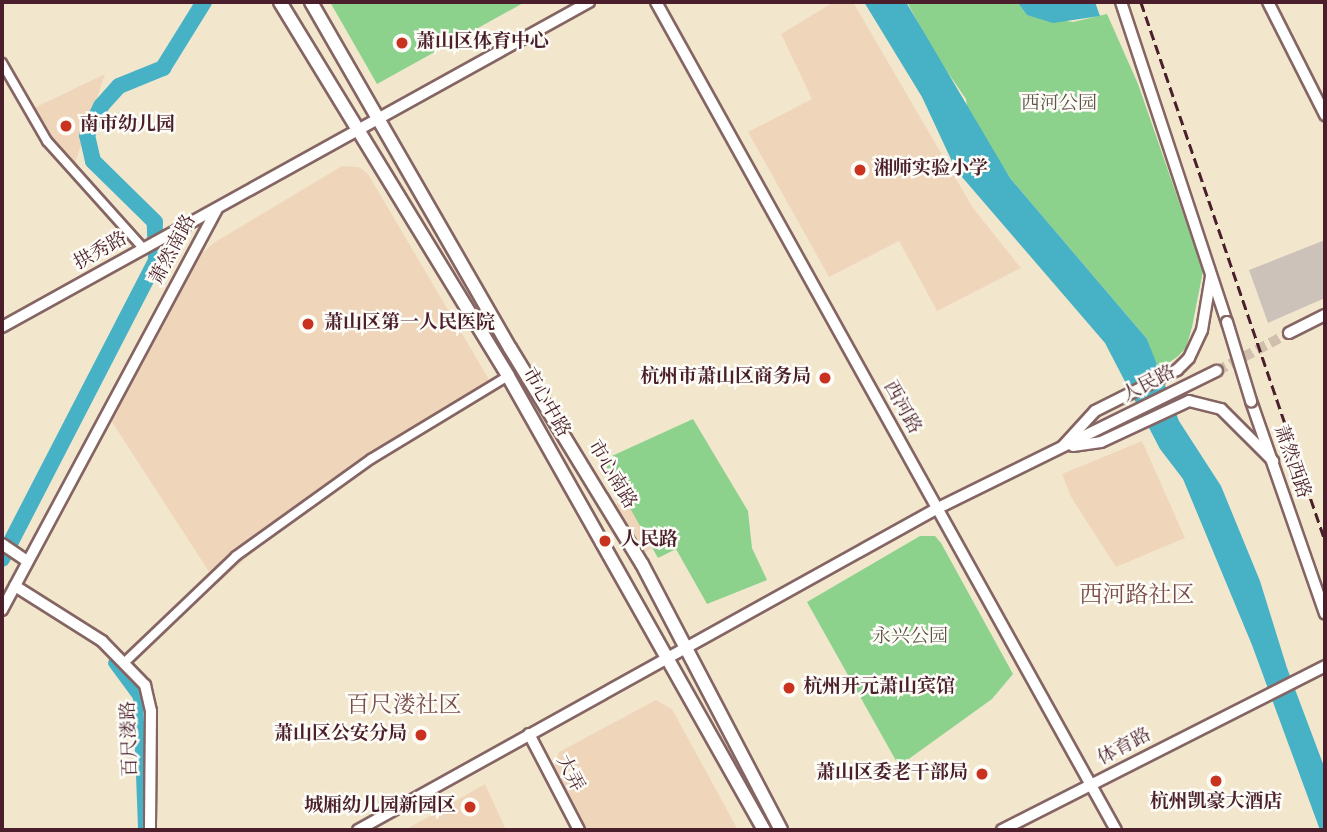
<!DOCTYPE html>
<meta charset="utf-8">
<style>
body{margin:0}
#map{position:relative;width:1327px;height:832px;overflow:hidden;background:#f2e7cd;font-family:"Old Standard TT","Noto Serif SC",serif}
div>[style]{position:absolute}
.built>*{inset:0;background:#efd6bb;transform-origin:0 0}
.industrial>*{inset:0;background:#cdc2b9}
.green>*{inset:0;background:#8cd28d}
.water>*{inset:0;background:#47b2c5}
.canal>*{height:10px;margin:-5px;padding:0 5px;transform-origin:5px;border-radius:5px;background:#47b2c5}
.river>*{height:16px;margin:-8px;padding:0 8px;transform-origin:8px;border-radius:8px;background:#47b2c5}
.secondary-tunnel>*{height:10px;margin-top:-5px;transform-origin:0;background:repeating-linear-gradient(90deg,#d0bfad 0 10px,transparent 0 15px)}
.roads{filter:drop-shadow(2px 0 #856564) drop-shadow(-2px 0 #856564) drop-shadow(0 2px #856564) drop-shadow(0 -2px #856564)}
.street>*{height:8px;margin:-4px;padding:0 4px;transform-origin:4px;border-radius:4px;background:#fff}
.secondary>*{height:10px;margin:-5px;padding:0 5px;transform-origin:5px;border-radius:5px;background:#fff}
.primary>*{height:12px;margin:-6px;padding:0 6px;transform-origin:6px;border-radius:6px;background:#fff}
.rail>*{height:2.5px;margin-top:-1.25px;transform-origin:0;background:repeating-linear-gradient(90deg,#4a1f2b 0 10px,transparent 0 15px)}
.bridges{filter:drop-shadow(2px 0 #856564) drop-shadow(-2px 0 #856564) drop-shadow(0 2px #856564) drop-shadow(0 -2px #856564)}
.secondary-bridge>*{height:10px;margin:-5px;padding:0 5px;transform-origin:5px;border-radius:5px;background:#fff}
.dots>*{width:19px;height:19px;translate:-50% -50%;box-sizing:border-box;border:4px solid #fdfcf7;border-radius:50%}
span{translate:-50% -50%;white-space:nowrap;text-align:center;line-height:1.15;-webkit-text-stroke:5px #fdfcf7;paint-order:stroke}
.poi-label{font-size:19px;color:#4a1f2b;font-weight:700}
.left{translate:0 -50%;text-align:left}
.right{translate:-100% -50%;text-align:right}
.park-label{font-size:19px;color:#5e5548}
.street-label{font-size:19px;color:#4a1f2b}
.quarter-label{font-size:23px;color:#794c49}
.frame{position:absolute;inset:0;border:4px solid #4a1f2b;pointer-events:none}
</style>
<div id="map">
<div class="built">
<i style="clip-path:polygon(834px 2px,853px 2px,973px 208px,1021px 268px,937px 311px,899px 241px,829px 277px,748px 132px,812px 99px,781px 34px)"></i>
<i style="clip-path:polygon(105px 74px,74px 166px,53px 143px,34px 108px)"></i>
<i style="clip-path:polygon(342px 166px,359px 167px,368px 174px,494px 388px,318px 495px,217px 584px,110px 419px,194px 260px,215px 242px)"></i>
<i style="clip-path:polygon(1142px 441px,1185px 538px,1116px 567px,1071px 497px,1062px 474px)"></i>
<i style="left:632px;top:495px;width:56px;height:26px;rotate:60deg"></i>
<i style="clip-path:polygon(656px 700px,672px 709px,738px 830px,586px 830px,554px 766px,559px 752px)"></i>
<i style="clip-path:polygon(485px 784px,506px 830px,405px 830px)"></i>
</div>
<div class="industrial">
<i style="clip-path:polygon(1325px 240px,1325px 298px,1268px 323px,1249px 270px)"></i>
</div>
<div class="green">
<i style="clip-path:polygon(330px 2px,525px 2px,377px 84px)"></i>
<i style="clip-path:polygon(907px 2px,1017px 2px,1027px 15px,1073px 22px,1107px 14px,1138px 84px,1203px 271px,1192px 327px,1186px 348px,1177px 357px,1158px 370px,1147px 339px,1010px 178px,968px 114px,966px 99px,935px 54px)"></i>
<i style="clip-path:polygon(693px 419px,748px 511px,752px 548px,767px 580px,707px 604px,676px 549px,658px 558px,603px 460px)"></i>
<i style="clip-path:polygon(920px 536px,935px 536px,941px 543px,1013px 674px,992px 699px,899px 766px,807px 602px)"></i>
</div>
<div class="water">
<i style="clip-path:polygon(864px 2px,906px 2px,1010px 178px,1147px 339px,1179px 421px,1221px 486px,1260px 581px,1287px 668px,1325px 769px,1325px 830px,1320px 830px,1252px 645px,1183px 479px,1160px 449px,1105px 343px,956px 170px,922px 97px)"></i>
<i style="clip-path:polygon(1017px 2px,1095px 2px,1100px 16px,1053px 23px,1027px 15px)"></i>
</div>
<div class="canal">
<i style="left:113px;top:663px;width:42px;rotate:53.7deg"></i>
<i style="left:138px;top:697px;width:133px;rotate:87.8deg"></i>
</div>
<div class="river">
<i style="left:2px;top:559px;width:336px;rotate:-62.7deg"></i>
<i style="left:156px;top:260px;width:38px;rotate:-92deg"></i>
<i style="left:155px;top:222px;width:87px;rotate:-135.5deg"></i>
<i style="left:93px;top:161px;width:27px;rotate:-103deg"></i>
<i style="left:87px;top:135px;width:32px;rotate:-64deg"></i>
<i style="left:101px;top:106px;width:27px;rotate:-48deg"></i>
<i style="left:119px;top:86px;width:48px;rotate:-22.2deg"></i>
<i style="left:163px;top:68px;width:78px;rotate:-58.2deg"></i>
</div>
<div class="secondary-tunnel">
<i style="left:1217px;top:371px;width:81px;rotate:-27.8deg"></i>
</div>
<div class="roads">
<div class="street">
<i style="left:2px;top:63px;width:90px;rotate:60deg"></i>
<i style="left:47px;top:141px;width:145px;rotate:48.1deg"></i>
<i style="left:125px;top:662px;width:153px;rotate:-43.7deg"></i>
<i style="left:236px;top:556px;width:166px;rotate:-35.7deg"></i>
<i style="left:371px;top:459px;width:160px;rotate:-31.2deg"></i>
</div>
<div class="secondary">
<i style="left:656px;top:2px;width:947px;rotate:60.95deg"></i>
<i style="left:1121px;top:2px;width:337px;rotate:71.7deg"></i>
<i style="left:1268px;top:2px;width:127px;rotate:63.2deg"></i>
<i style="left:2px;top:327px;width:671px;rotate:-28.97deg"></i>
<i style="left:1289px;top:333px;width:40px;rotate:-26.6deg"></i>
<i style="left:1251px;top:401px;width:225px;rotate:70.8deg"></i>
<i style="left:1063px;top:446px;width:47px;rotate:-47.6deg"></i>
<i style="left:1095px;top:411px;width:92px;rotate:-26.6deg"></i>
<i style="left:1177px;top:370px;width:17px;rotate:-45deg"></i>
<i style="left:1189px;top:358px;width:31px;rotate:-65deg"></i>
<i style="left:1202px;top:330px;width:55px;rotate:-80.5deg"></i>
<i style="left:1073px;top:446px;width:28px;rotate:-8deg"></i>
<i style="left:1101px;top:442px;width:97px;rotate:-25deg"></i>
<i style="left:1189px;top:401px;width:33px;rotate:14deg"></i>
<i style="left:1221px;top:409px;width:74px;rotate:45deg"></i>
<i style="left:2px;top:544px;width:30px;rotate:34deg"></i>
<i style="left:15px;top:586px;width:103px;rotate:32.3deg"></i>
<i style="left:102px;top:641px;width:62px;rotate:45.7deg"></i>
<i style="left:145px;top:685px;width:27px;rotate:77deg"></i>
<i style="left:151px;top:711px;width:119px;rotate:90.5deg"></i>
<i style="left:2px;top:610px;width:455px;rotate:-61.8deg"></i>
<i style="left:529px;top:734px;width:108px;rotate:62.5deg"></i>
<i style="left:358px;top:830px;width:661px;rotate:-29.05deg"></i>
<i style="left:936px;top:509px;width:313px;rotate:-26.2deg"></i>
<i style="left:1002px;top:830px;width:362px;rotate:-26.9deg"></i>
</div>
<div class="primary">
<i style="left:280px;top:2px;width:438px;rotate:58.6deg"></i>
<i style="left:508px;top:376px;width:521px;rotate:60.58deg"></i>
<i style="left:311px;top:2px;width:399px;rotate:60.1deg"></i>
<i style="left:510px;top:348px;width:253px;rotate:58.6deg"></i>
<i style="left:642px;top:564px;width:300px;rotate:62.4deg"></i>
</div>
</div>
<div class="rail">
<i style="left:1141px;top:2px;width:569px;rotate:71.12deg"></i>
</div>
<div class="bridges">
<div class="secondary-bridge">
<i style="left:1227px;top:322px;width:83px;rotate:73.1deg"></i>
</div>
</div>
<div class="dots">
<i style="left:402px;top:43px;background:#c8321e"></i>
<i style="left:66px;top:126px;background:#c8321e"></i>
<i style="left:860px;top:170px;background:#c8321e"></i>
<i style="left:308px;top:324px;background:#c8321e"></i>
<i style="left:825px;top:378px;background:#c8321e"></i>
<i style="left:605px;top:541px;background:#c8321e"></i>
<i style="left:789px;top:688px;background:#c8321e"></i>
<i style="left:421px;top:735px;background:#c8321e"></i>
<i style="left:982px;top:774px;background:#c8321e"></i>
<i style="left:1216px;top:781px;background:#c8321e"></i>
<i style="left:470px;top:807px;background:#c8321e"></i>
</div>
<div class="poi-label">
<span class="left" style="left:416px;top:43px">萧山区体育中心</span>
<span class="left" style="left:80px;top:126px">南市幼儿园</span>
<span class="left" style="left:874px;top:170px">湘师实验小学</span>
<span class="left" style="left:324px;top:324px">萧山区第一人民医院</span>
<span class="right" style="left:811px;top:378px">杭州市萧山区商务局</span>
<span class="left" style="left:621px;top:541px">人民路</span>
<span class="left" style="left:803px;top:688px">杭州开元萧山宾馆</span>
<span class="right" style="left:407px;top:735px">萧山区公安分局</span>
<span class="right" style="left:968px;top:774px">萧山区委老干部局</span>
<span style="left:1216px;top:803px">杭州凯豪大酒店</span>
<span class="right" style="left:456px;top:807px">城厢幼儿园新园区</span>
</div>
<div class="park-label">
<span style="left:1059px;top:105px">西河公园</span>
<span style="left:910px;top:638px">永兴公园</span>
</div>
<div class="street-label">
<span style="left:174px;top:250px;rotate:-62deg">萧然南路</span>
<span style="left:101px;top:252px;rotate:-29deg">拱秀路</span>
<span style="left:1149px;top:385px;rotate:-27deg">人民路</span>
<span style="left:545px;top:403px;rotate:60deg">市心中路</span>
<span style="left:901px;top:408px;rotate:61deg">西河路</span>
<span style="left:1291px;top:462px;rotate:71deg">萧然西路</span>
<span style="left:611px;top:475px;rotate:59deg">市心南路</span>
<span style="left:131px;top:739px;rotate:-92deg">百尺溇路</span>
<span style="left:1125px;top:748px;rotate:-28deg">体育路</span>
<span style="left:569px;top:774px;rotate:63deg">大弄</span>
</div>
<div class="quarter-label">
<span style="left:1137px;top:596px">西河路社区</span>
<span style="left:404px;top:706px">百尺溇社区</span>
</div>
<div class="frame"></div>
</div>
